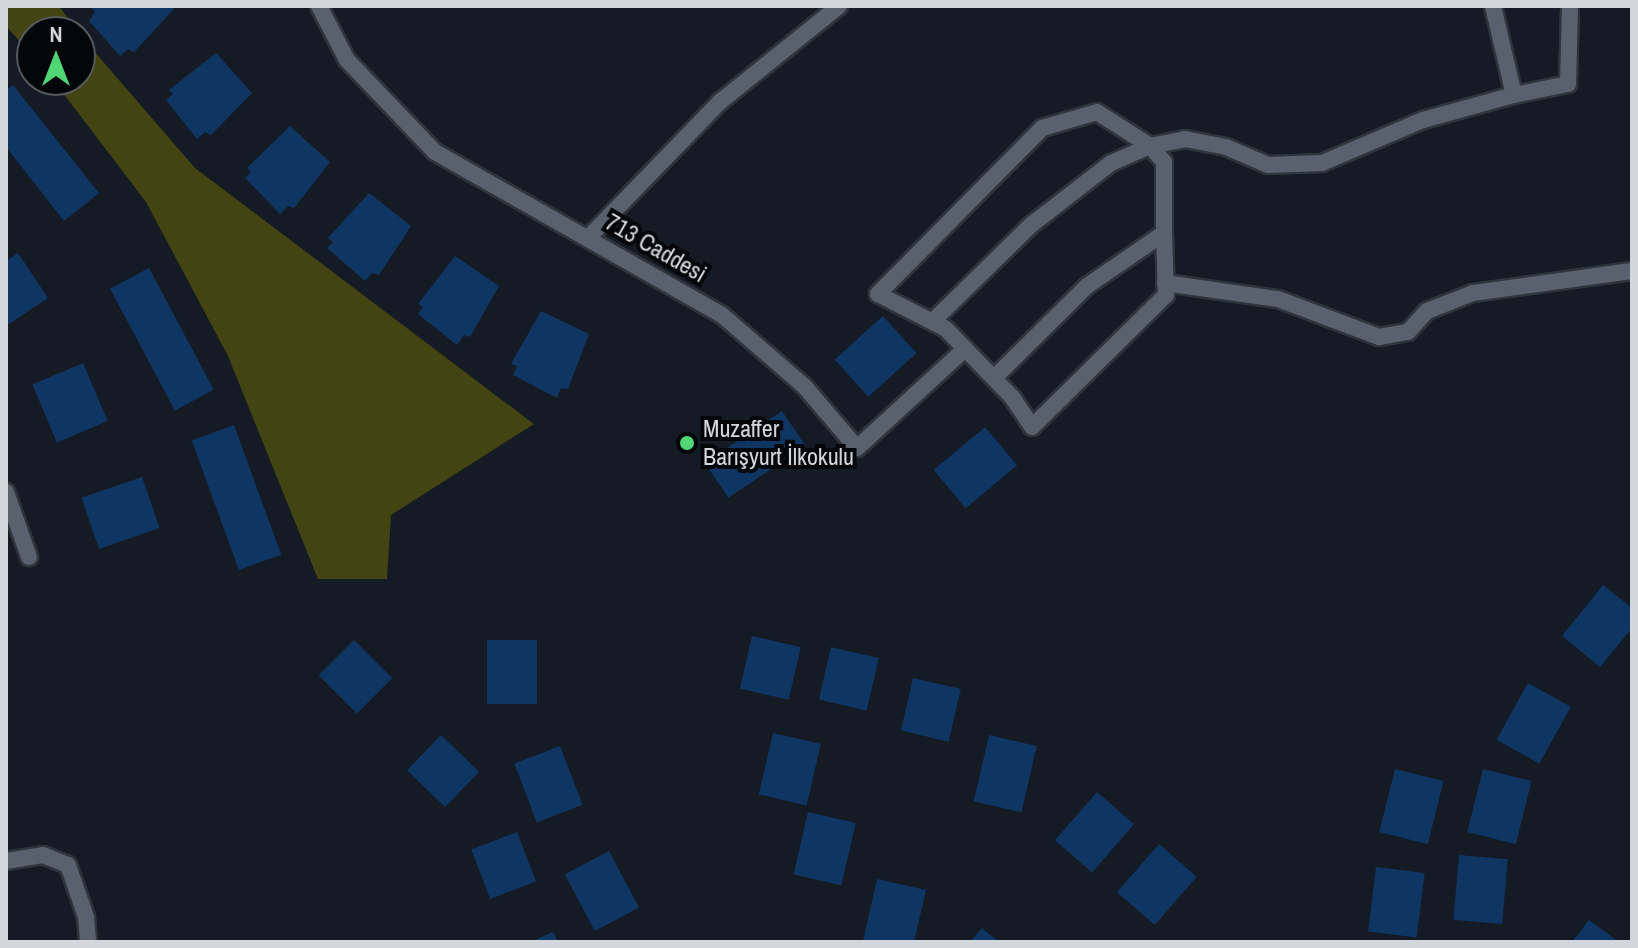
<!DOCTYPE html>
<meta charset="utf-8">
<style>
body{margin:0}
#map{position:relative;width:1638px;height:948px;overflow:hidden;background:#141b24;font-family:"Archivo Narrow",sans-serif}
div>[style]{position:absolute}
.green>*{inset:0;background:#424412}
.building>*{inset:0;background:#0f3563;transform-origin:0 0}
.roads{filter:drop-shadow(2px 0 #30343b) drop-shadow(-2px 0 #30343b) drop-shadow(0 2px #30343b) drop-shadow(0 -2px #30343b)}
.minor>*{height:16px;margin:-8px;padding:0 8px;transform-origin:8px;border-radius:8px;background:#59616c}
.dots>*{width:22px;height:22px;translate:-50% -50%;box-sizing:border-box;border:4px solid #040609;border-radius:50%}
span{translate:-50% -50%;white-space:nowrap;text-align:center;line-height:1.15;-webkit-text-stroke:8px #040609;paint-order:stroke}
.street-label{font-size:24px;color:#d2d7dd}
.poi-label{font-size:24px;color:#d2d7dd}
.left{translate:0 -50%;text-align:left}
.frame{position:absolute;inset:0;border:8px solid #d2d7dd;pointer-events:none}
.north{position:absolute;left:16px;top:16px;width:80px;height:80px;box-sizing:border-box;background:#040609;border:2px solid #565a5e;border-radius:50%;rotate:0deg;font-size:22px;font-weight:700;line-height:32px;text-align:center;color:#d2d7dd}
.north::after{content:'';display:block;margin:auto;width:28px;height:36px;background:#50d674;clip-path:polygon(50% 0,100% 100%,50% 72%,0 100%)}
</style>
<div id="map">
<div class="green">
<i style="clip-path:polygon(6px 6px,59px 6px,78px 32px,32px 32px,32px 55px,6px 26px)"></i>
<i style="clip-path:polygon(80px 35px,195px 168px,534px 424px,391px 515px,387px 579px,318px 579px,228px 356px,146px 202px,53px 80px,80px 80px)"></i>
</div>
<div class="building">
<i style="clip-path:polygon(90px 6px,171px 6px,174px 9px,134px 52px,128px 49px,120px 56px,89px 21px,95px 12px)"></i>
<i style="clip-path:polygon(216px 53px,252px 93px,211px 135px,205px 132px,197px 139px,166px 100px,173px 94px,169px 90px)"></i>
<i style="clip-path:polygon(13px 85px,99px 193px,64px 221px,6px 147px,6px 90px)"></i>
<i style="clip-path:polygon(290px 126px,330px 162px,294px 208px,288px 206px,280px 214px,245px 178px,251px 172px,247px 168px)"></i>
<i style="clip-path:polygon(369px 193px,411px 226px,379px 275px,372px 273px,365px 281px,327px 248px,333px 242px,328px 238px)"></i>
<i style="clip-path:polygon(18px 253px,48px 298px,6px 326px,6px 261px)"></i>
<i style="clip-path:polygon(455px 256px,499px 286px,470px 337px,464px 335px,457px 345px,418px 314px,423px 307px,418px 304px)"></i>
<i style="left:149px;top:268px;width:138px;height:44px;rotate:62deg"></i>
<i style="clip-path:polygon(541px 311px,589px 334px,568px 389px,561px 388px,557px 398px,513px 375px,517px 366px,511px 364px)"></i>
<i style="left:883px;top:316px;width:50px;height:65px;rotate:48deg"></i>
<i style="left:83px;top:363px;width:63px;height:55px;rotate:67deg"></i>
<i style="left:782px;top:411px;width:42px;height:93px;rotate:56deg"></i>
<i style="left:234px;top:425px;width:138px;height:45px;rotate:70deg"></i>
<i style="left:985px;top:427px;width:50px;height:67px;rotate:50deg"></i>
<i style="left:142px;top:477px;width:54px;height:64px;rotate:71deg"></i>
<i style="clip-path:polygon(1603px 585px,1632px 608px,1632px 628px,1600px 667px,1562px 636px)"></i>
<i style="left:752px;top:636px;width:50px;height:54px;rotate:13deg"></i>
<i style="left:354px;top:640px;width:54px;height:50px;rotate:45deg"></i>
<i style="left:487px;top:640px;width:50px;height:64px"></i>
<i style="left:831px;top:647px;width:49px;height:54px;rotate:13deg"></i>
<i style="left:913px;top:678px;width:49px;height:54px;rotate:13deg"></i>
<i style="left:1528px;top:683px;width:49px;height:65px;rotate:29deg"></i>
<i style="left:773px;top:733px;width:49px;height:63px;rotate:13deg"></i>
<i style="left:441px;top:735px;width:53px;height:49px;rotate:44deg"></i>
<i style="left:989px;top:735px;width:49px;height:68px;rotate:13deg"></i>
<i style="left:560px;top:746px;width:63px;height:49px;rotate:69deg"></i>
<i style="left:1395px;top:769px;width:50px;height:65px;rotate:14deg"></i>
<i style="left:1483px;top:769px;width:50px;height:65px;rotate:14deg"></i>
<i style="left:1097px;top:792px;width:49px;height:64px;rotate:41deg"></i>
<i style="left:808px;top:812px;width:49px;height:64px;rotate:13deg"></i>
<i style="left:517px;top:832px;width:53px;height:49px;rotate:69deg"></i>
<i style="left:1159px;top:844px;width:50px;height:64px;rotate:41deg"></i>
<i style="left:609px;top:851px;width:64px;height:50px;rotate:62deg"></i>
<i style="left:1459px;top:855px;width:49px;height:65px;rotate:5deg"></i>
<i style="left:1376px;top:867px;width:49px;height:65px;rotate:7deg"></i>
<i style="clip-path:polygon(877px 879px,926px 890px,914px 942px,863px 941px)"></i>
<i style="clip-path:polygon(1589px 920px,1619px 942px,1572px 942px)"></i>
<i style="clip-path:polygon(982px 928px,999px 942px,970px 942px)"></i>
<i style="clip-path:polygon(553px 932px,558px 942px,530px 942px)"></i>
</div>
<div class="roads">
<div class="minor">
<i style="left:319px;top:6px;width:61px;rotate:62.6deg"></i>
<i style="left:347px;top:60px;width:127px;rotate:46.3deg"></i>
<i style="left:435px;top:152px;width:330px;rotate:29.6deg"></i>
<i style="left:722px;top:315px;width:110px;rotate:40.9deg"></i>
<i style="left:805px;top:387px;width:80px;rotate:49.6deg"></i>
<i style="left:857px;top:448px;width:147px;rotate:-42.5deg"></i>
<i style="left:1514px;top:95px;width:55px;rotate:-11.5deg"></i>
<i style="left:1568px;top:84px;width:78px;rotate:-88.5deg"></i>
<i style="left:589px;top:237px;width:190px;rotate:-45.9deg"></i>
<i style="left:721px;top:101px;width:151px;rotate:-38.8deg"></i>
<i style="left:1165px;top:283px;width:114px;rotate:8.1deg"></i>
<i style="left:1278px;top:299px;width:108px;rotate:20.6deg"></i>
<i style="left:1379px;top:337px;width:29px;rotate:-10deg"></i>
<i style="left:1408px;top:332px;width:28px;rotate:-48deg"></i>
<i style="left:1427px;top:311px;width:49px;rotate:-21.4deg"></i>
<i style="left:1473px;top:293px;width:161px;rotate:-7.9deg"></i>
<i style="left:878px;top:294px;width:233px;rotate:-45.3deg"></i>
<i style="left:1042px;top:128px;width:57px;rotate:-16.2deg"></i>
<i style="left:1097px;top:112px;width:63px;rotate:32.7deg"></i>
<i style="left:1150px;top:146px;width:43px;rotate:156.4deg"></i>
<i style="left:1111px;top:163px;width:101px;rotate:142.2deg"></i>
<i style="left:1031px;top:225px;width:137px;rotate:135.6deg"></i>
<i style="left:878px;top:294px;width:76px;rotate:27.2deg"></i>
<i style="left:946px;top:329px;width:95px;rotate:45.9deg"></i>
<i style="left:1012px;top:397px;width:36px;rotate:56deg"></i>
<i style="left:1032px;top:427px;width:188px;rotate:-44.6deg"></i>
<i style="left:1166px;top:295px;width:62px;rotate:-91.8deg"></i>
<i style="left:994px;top:378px;width:131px;rotate:-44.7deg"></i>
<i style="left:1087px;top:286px;width:93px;rotate:-34.5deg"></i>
<i style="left:1164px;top:233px;width:71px;rotate:-90deg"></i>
<i style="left:1164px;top:162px;width:21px;rotate:-131deg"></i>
<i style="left:1150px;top:146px;width:36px;rotate:-11deg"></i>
<i style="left:1185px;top:139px;width:42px;rotate:11deg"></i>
<i style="left:1226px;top:147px;width:46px;rotate:23.2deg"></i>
<i style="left:1268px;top:165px;width:54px;rotate:-2.1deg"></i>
<i style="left:1322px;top:163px;width:110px;rotate:-23.1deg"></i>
<i style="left:1423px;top:120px;width:94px;rotate:-15.4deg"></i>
<i style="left:1514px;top:95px;width:91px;rotate:-103.3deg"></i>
<i style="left:6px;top:492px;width:69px;rotate:70.5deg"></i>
<i style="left:6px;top:861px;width:37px;rotate:-9deg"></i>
<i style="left:43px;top:855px;width:27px;rotate:22deg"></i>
<i style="left:68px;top:865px;width:55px;rotate:70.9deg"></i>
<i style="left:86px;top:917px;width:25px;rotate:85deg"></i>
</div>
</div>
<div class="dots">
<i style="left:687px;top:443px;background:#50d674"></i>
</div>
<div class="street-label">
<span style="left:656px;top:248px;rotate:30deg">713 Caddesi</span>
</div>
<div class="poi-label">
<span class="left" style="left:703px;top:443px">Muzaffer<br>Barışyurt İlkokulu</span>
</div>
<div class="frame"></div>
<div class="north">N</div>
</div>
